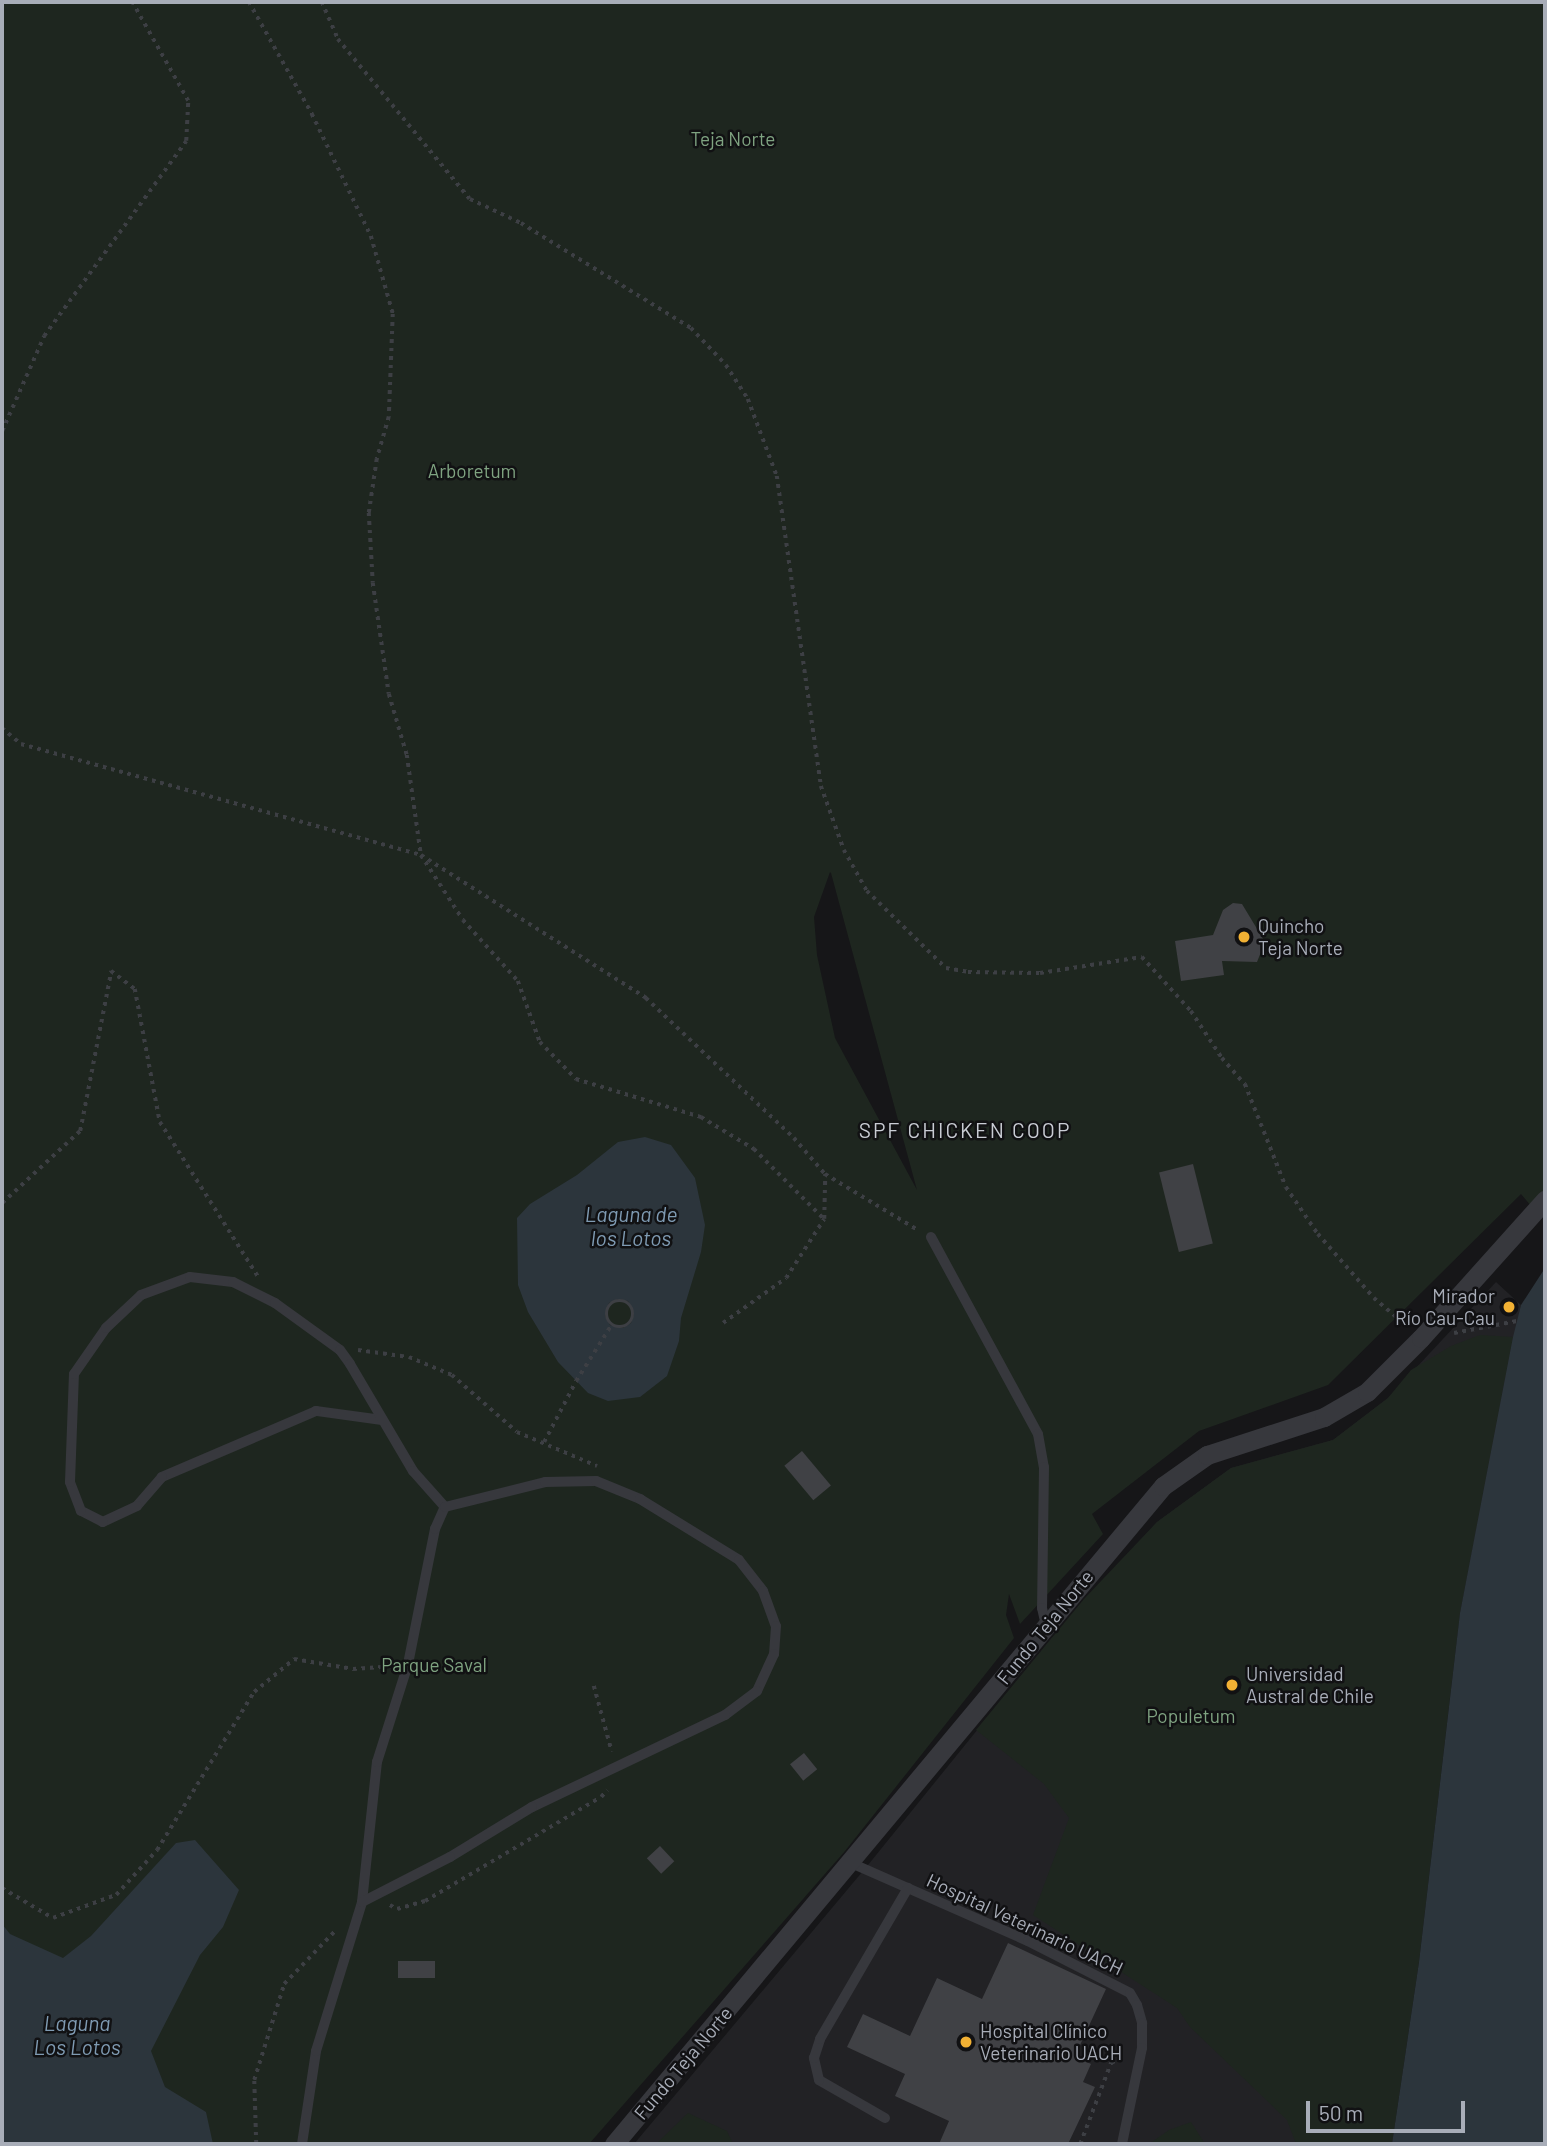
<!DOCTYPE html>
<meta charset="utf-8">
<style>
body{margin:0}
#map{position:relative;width:1547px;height:2146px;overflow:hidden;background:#161618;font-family:Barlow,sans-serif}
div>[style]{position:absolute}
.built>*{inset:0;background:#222225}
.green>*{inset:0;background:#1e261f}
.water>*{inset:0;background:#2c353c}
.building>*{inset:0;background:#404145;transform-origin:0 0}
.path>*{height:3.5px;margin-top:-1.75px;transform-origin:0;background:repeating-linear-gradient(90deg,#3d3f44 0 3.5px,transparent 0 8.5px)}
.path>.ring{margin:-1.75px;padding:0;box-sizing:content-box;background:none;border:3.5px solid #3d3f44;border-radius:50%}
.lane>*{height:10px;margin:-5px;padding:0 5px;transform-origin:5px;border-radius:5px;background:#37383d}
.street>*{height:19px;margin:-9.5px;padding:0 9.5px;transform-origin:9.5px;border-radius:9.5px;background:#37383d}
.dots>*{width:19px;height:19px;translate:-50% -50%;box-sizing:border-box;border:4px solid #111113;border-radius:50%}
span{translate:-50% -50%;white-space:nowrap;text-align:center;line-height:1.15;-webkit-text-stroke:5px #111113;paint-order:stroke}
.park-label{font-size:19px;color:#7fa381}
.poi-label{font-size:19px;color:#a8adb8}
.left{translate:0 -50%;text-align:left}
.right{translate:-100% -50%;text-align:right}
.street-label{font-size:19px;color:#a8adb8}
.neighbourhood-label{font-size:21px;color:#c9ccd4;letter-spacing:2px}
.water-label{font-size:21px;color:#7f9bb3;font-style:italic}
.frame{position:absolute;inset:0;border:4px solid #a8adb8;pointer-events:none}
.scale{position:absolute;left:1306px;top:2101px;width:159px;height:32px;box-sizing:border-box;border:4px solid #a8adb8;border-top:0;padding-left:9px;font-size:21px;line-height:24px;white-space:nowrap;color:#a8adb8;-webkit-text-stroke:5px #111113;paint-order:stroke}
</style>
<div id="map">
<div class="built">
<i style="clip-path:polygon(1496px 1282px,1521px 1305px,1460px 1613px,1392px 2144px,634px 2144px,868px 1865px,1050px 1640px,1157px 1522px,1231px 1468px,1333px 1440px,1388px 1398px)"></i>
</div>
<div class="green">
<i style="clip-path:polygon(evenodd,2px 2px,1545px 2px,1545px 1194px,1531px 1206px,1521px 1194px,1328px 1385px,1199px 1431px,1092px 1514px,1103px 1534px,1020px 1624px,1009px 1594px,1006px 1615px,1014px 1638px,845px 1851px,589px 2144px,2px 2144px,2px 2px,830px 872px,831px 873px,917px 1190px,835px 1038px,817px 955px,814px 917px,830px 872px)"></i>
<i style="clip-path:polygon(1480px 1335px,1513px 1337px,1460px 1613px,1419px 1962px,1392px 2144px,1296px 2144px,1287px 2120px,1190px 2027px,1177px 2008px,1033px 1915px,1069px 1818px,1044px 1784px,976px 1730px,1084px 1599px,1157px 1522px,1231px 1468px,1333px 1440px,1388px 1398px,1411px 1370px,1451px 1346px)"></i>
<i style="clip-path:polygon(688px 2113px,727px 2131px,733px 2144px,656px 2144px)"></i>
<i style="clip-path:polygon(1191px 2122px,1205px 2144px,1149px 2144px,1169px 2130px)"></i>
</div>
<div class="water">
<i style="clip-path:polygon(evenodd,645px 1137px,671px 1145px,695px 1178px,705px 1225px,701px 1252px,681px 1318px,679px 1341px,667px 1376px,640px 1397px,608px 1401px,588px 1393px,558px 1362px,528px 1312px,518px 1285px,517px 1218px,530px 1204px,577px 1175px,618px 1142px,645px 1137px,618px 1299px,628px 1301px,634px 1314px,631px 1323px,623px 1328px,610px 1325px,605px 1316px,609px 1303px,618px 1299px)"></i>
<i style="clip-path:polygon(1545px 1268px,1545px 2144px,1392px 2144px,1419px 1962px,1460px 1613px,1513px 1337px,1521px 1305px)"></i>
<i style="clip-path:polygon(195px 1840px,239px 1890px,223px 1927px,200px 1955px,151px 2051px,165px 2087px,206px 2112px,213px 2144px,2px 2144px,2px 1924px,10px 1934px,63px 1958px,91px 1936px,176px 1843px)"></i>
</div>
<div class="building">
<i style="clip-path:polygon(1233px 903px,1242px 904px,1265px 942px,1257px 962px,1222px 961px,1224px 975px,1181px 981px,1175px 941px,1213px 935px,1223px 910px)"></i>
<i style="left:1193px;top:1164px;width:82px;height:35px;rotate:76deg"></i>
<i style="left:802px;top:1451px;width:45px;height:23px;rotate:50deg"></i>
<i style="left:804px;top:1753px;width:21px;height:18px;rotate:51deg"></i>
<i style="left:660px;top:1846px;width:21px;height:18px;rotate:47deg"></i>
<i style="clip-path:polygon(1008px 1943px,1106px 1989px,1075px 2056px,1091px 2064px,1083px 2082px,1095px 2087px,1068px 2144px,939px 2144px,949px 2121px,895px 2096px,905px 2074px,847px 2047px,863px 2014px,910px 2036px,937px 1978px,982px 1999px)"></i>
<i style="left:398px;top:1961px;width:37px;height:17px"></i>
</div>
<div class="path">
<i style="left:249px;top:2px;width:129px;rotate:60.6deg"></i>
<i style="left:312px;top:114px;width:136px;rotate:64.2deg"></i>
<i style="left:371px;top:236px;width:81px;rotate:74.2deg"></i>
<i style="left:393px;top:314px;width:103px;rotate:92.2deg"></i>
<i style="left:389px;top:417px;width:44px;rotate:105.9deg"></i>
<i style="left:377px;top:459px;width:55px;rotate:98.4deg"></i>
<i style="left:369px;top:513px;width:70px;rotate:86.7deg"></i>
<i style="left:373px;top:583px;width:112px;rotate:81.8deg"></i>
<i style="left:389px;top:694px;width:64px;rotate:73.6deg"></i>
<i style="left:407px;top:755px;width:101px;rotate:82deg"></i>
<i style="left:421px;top:855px;width:267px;rotate:32.4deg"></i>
<i style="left:646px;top:998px;width:204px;rotate:43.4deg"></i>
<i style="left:794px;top:1138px;width:48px;rotate:49.3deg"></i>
<i style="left:825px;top:1174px;width:109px;rotate:31.1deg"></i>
<i style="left:322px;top:2px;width:40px;rotate:66.6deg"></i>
<i style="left:338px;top:39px;width:207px;rotate:50.5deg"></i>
<i style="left:470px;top:199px;width:56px;rotate:25.2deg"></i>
<i style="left:521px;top:223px;width:200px;rotate:31.7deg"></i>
<i style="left:691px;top:328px;width:51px;rotate:46.6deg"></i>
<i style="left:726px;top:365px;width:40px;rotate:57.1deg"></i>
<i style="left:748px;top:399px;width:82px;rotate:69.4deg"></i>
<i style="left:777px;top:476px;width:313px;rotate:81.9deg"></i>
<i style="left:821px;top:786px;width:68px;rotate:70.2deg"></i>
<i style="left:844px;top:850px;width:47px;rotate:60.7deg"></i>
<i style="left:867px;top:891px;width:110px;rotate:44.3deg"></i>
<i style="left:946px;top:968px;width:22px;rotate:10deg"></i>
<i style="left:968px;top:972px;width:72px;rotate:0.8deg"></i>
<i style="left:1040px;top:973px;width:103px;rotate:-8.9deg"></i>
<i style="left:1142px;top:957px;width:73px;rotate:47.8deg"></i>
<i style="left:1191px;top:1011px;width:56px;rotate:56.6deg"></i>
<i style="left:1222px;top:1058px;width:35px;rotate:49deg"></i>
<i style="left:1245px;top:1084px;width:111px;rotate:68.3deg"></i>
<i style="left:1286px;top:1187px;width:57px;rotate:55.8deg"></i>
<i style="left:1318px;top:1234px;width:85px;rotate:48.8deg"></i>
<i style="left:1374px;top:1298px;width:43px;rotate:40.3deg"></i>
<i style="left:2px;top:431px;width:104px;rotate:-66.1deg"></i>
<i style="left:44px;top:336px;width:241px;rotate:-53.9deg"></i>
<i style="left:186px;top:141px;width:40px;rotate:-87.1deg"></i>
<i style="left:188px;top:101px;width:114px;rotate:-119.5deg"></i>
<i style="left:2px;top:728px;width:25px;rotate:40deg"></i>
<i style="left:21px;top:744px;width:415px;rotate:15.5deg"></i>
<i style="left:421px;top:855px;width:77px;rotate:57.1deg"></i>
<i style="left:463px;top:920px;width:82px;rotate:48deg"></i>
<i style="left:518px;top:981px;width:65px;rotate:70.2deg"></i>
<i style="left:540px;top:1042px;width:52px;rotate:45.8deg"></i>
<i style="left:576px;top:1079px;width:131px;rotate:16.9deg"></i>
<i style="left:701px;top:1117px;width:62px;rotate:31.1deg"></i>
<i style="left:754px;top:1149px;width:99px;rotate:45deg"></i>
<i style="left:2px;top:1203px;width:106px;rotate:-42.7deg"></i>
<i style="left:80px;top:1131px;width:163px;rotate:-79deg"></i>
<i style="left:111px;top:971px;width:30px;rotate:37deg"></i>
<i style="left:135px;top:989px;width:135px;rotate:79.4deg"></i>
<i style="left:160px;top:1122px;width:185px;rotate:57.6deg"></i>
<i class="ring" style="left:607px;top:1301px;width:22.5px;height:22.5px"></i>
<i style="left:723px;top:1323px;width:77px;rotate:-35.5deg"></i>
<i style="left:786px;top:1278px;width:70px;rotate:-57.2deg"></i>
<i style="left:824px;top:1219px;width:45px;rotate:-88.7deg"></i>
<i style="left:1454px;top:1333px;width:64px;rotate:-10.8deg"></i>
<i style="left:358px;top:1350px;width:51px;rotate:7.8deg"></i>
<i style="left:409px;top:1357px;width:47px;rotate:22.7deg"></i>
<i style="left:452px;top:1375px;width:86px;rotate:41.2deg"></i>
<i style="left:517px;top:1432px;width:87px;rotate:23deg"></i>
<i style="left:544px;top:1442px;width:69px;rotate:-62.3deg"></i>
<i style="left:576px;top:1381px;width:67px;rotate:-57.7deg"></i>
<i style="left:594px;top:1686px;width:68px;rotate:74.7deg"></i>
<i style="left:2px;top:1888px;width:59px;rotate:30.5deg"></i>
<i style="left:53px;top:1918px;width:67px;rotate:-20.1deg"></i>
<i style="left:116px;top:1895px;width:61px;rotate:-47.7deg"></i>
<i style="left:157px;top:1850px;width:185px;rotate:-58.5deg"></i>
<i style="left:254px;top:1692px;width:52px;rotate:-39.5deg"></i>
<i style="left:294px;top:1659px;width:60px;rotate:9.6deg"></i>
<i style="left:353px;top:1669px;width:39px;rotate:-4deg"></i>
<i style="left:390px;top:1905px;width:8px;rotate:30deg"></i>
<i style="left:397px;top:1909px;width:29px;rotate:-16deg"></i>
<i style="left:425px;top:1901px;width:204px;rotate:-30.6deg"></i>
<i style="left:601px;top:1797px;width:9px;rotate:-49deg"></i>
<i style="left:256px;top:2144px;width:64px;rotate:-91.8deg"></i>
<i style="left:254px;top:2080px;width:101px;rotate:-72.6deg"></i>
<i style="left:284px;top:1984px;width:75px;rotate:-46.1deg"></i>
<i style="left:1080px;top:2144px;width:87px;rotate:-69.1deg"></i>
<i style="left:1111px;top:2063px;width:15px;rotate:-28deg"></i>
</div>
<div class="lane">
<i style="left:931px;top:1237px;width:224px;rotate:61.5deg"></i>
<i style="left:1038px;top:1434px;width:34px;rotate:80deg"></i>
<i style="left:1044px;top:1467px;width:141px;rotate:90.8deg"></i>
<i style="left:1042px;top:1608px;width:17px;rotate:77deg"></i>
<i style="left:382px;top:1420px;width:67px;rotate:-172.2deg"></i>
<i style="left:316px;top:1411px;width:168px;rotate:156.8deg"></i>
<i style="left:162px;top:1477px;width:38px;rotate:131deg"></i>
<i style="left:137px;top:1506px;width:38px;rotate:155deg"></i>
<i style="left:103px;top:1522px;width:25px;rotate:-153deg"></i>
<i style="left:81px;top:1511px;width:31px;rotate:-111deg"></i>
<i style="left:70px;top:1482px;width:108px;rotate:-87.9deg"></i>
<i style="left:74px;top:1374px;width:56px;rotate:-55.2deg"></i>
<i style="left:106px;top:1328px;width:48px;rotate:-43.3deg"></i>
<i style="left:141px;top:1295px;width:52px;rotate:-20.2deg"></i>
<i style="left:190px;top:1277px;width:43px;rotate:6.6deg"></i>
<i style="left:233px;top:1282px;width:47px;rotate:26.6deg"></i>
<i style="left:275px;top:1303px;width:80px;rotate:35.9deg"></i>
<i style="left:340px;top:1350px;width:17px;rotate:54deg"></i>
<i style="left:350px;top:1364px;width:124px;rotate:59.5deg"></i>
<i style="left:413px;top:1471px;width:48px;rotate:48.4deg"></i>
<i style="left:851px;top:1863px;width:193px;rotate:23.8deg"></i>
<i style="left:1028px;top:1941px;width:114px;rotate:27deg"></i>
<i style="left:1130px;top:1993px;width:14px;rotate:60deg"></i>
<i style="left:1137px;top:2005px;width:19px;rotate:74deg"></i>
<i style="left:1142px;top:2023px;width:25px;rotate:90deg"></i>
<i style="left:1142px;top:2048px;width:98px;rotate:101.8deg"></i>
<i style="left:885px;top:2118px;width:76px;rotate:-150.1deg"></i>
<i style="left:819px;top:2080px;width:23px;rotate:-103deg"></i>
<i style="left:814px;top:2058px;width:20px;rotate:-72deg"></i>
<i style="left:820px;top:2039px;width:175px;rotate:-59.8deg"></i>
<i style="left:302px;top:2144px;width:94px;rotate:-81.4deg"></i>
<i style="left:316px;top:2051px;width:156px;rotate:-72.8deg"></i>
<i style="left:362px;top:1902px;width:141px;rotate:-83.9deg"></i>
<i style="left:377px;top:1762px;width:103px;rotate:-72.4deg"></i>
<i style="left:408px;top:1664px;width:138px;rotate:-78.7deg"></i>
<i style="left:435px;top:1529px;width:24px;rotate:-66deg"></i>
<i style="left:445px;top:1507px;width:103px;rotate:-14deg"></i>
<i style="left:545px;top:1482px;width:51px;rotate:-1.1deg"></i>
<i style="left:596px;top:1481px;width:48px;rotate:22.2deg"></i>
<i style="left:640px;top:1499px;width:116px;rotate:31.6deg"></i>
<i style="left:739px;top:1560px;width:39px;rotate:52deg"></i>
<i style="left:763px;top:1591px;width:37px;rotate:70deg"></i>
<i style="left:776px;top:1626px;width:28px;rotate:94deg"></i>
<i style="left:774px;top:1654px;width:41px;rotate:114.7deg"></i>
<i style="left:757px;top:1691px;width:40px;rotate:143deg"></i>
<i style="left:725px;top:1715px;width:214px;rotate:154.5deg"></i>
<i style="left:532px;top:1807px;width:96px;rotate:148.6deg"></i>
<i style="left:450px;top:1857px;width:99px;rotate:152.9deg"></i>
</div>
<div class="street">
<i style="left:614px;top:2144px;width:857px;rotate:-50.16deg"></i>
<i style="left:1163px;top:1486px;width:54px;rotate:-35.2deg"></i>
<i style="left:1207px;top:1455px;width:123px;rotate:-18deg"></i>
<i style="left:1324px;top:1417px;width:50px;rotate:-30.2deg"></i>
<i style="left:1367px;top:1392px;width:76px;rotate:-45deg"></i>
<i style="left:1421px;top:1338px;width:186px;rotate:-48.1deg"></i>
</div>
<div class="dots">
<i style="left:1244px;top:937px;background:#f2b134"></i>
<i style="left:1509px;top:1307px;background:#f2b134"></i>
<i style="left:1232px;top:1685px;background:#f2b134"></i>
<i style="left:966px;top:2042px;background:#f2b134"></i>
</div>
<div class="park-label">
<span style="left:733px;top:139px">Teja Norte</span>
<span style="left:472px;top:471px">Arboretum</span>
<span style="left:434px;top:1665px">Parque Saval</span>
<span style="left:1191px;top:1716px">Populetum</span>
</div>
<div class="poi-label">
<span class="left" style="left:1258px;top:937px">Quincho<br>Teja Norte</span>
<span class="right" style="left:1495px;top:1307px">Mirador<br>Río Cau-Cau</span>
<span class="left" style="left:1246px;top:1685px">Universidad<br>Austral de Chile</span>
<span class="left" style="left:980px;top:2042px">Hospital Clínico<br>Veterinario UACH</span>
</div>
<div class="street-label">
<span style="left:1045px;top:1627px;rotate:-51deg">Fundo Teja Norte</span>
<span style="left:1025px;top:1924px;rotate:25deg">Hospital Veterinario UACH</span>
<span style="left:683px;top:2063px;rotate:-50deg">Fundo Teja Norte</span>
</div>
<div class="neighbourhood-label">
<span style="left:965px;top:1130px">SPF CHICKEN COOP</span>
</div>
<div class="water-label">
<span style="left:631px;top:1226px">Laguna de<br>los Lotos</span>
<span style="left:77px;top:2035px">Laguna<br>Los Lotos</span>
</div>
<div class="frame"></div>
<div class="scale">50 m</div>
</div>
